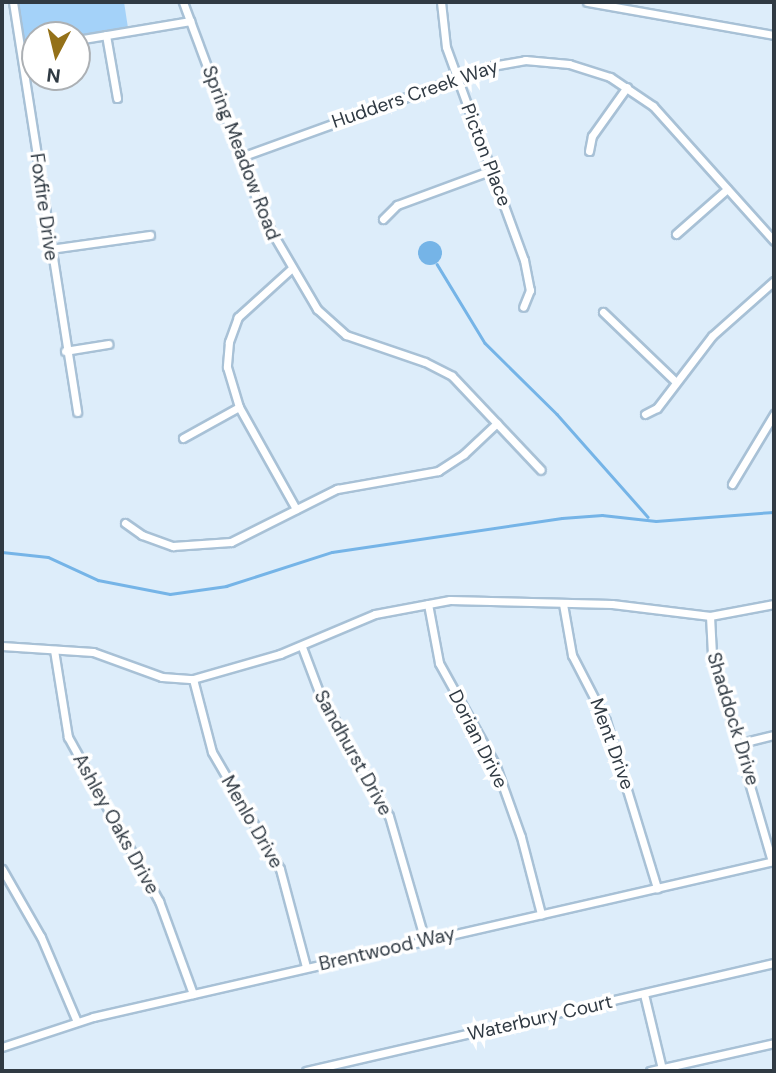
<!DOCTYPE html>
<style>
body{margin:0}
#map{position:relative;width:776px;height:1073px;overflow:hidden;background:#ddedfa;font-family:"DM Sans",sans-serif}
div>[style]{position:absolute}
.green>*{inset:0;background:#a4d2f9}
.water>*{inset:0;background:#75b4e7}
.round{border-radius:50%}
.stream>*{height:2.5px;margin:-1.25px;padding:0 1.25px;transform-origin:1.25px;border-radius:1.25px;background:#75b4e7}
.roads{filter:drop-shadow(2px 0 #a8c1d6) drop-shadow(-2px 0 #a8c1d6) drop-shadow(0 2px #a8c1d6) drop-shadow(0 -2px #a8c1d6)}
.minor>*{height:7px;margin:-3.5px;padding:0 3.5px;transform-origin:3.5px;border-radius:3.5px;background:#fff}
span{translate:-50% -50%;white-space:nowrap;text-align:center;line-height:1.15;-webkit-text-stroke:7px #fff;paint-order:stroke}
.street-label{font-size:19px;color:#303a43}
.frame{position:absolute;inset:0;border:4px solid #303a43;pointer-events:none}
.north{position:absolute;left:21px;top:21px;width:70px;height:70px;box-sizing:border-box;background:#fff;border:2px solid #acb0b4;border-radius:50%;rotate:187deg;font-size:19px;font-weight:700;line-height:28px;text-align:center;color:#303a43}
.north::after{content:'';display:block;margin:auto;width:24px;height:32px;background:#947119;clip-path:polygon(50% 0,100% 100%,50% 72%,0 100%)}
</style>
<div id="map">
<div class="green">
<i style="clip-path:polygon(17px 2px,124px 2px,128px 28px,77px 36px,35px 35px,35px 43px,29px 44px,23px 39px)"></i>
</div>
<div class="water">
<i class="round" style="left:418px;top:241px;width:24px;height:24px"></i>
</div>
<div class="stream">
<i style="left:437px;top:264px;width:92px;rotate:58.7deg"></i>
<i style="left:485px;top:343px;width:101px;rotate:44.6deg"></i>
<i style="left:557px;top:414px;width:137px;rotate:48.5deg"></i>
<i style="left:2px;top:552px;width:46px;rotate:6.2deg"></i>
<i style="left:48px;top:557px;width:55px;rotate:24.7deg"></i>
<i style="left:98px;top:580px;width:73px;rotate:11deg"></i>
<i style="left:170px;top:594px;width:57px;rotate:-8.1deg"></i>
<i style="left:226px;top:586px;width:111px;rotate:-17.8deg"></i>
<i style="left:332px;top:552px;width:232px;rotate:-8.4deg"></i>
<i style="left:562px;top:518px;width:40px;rotate:-4.3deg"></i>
<i style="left:602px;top:515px;width:54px;rotate:6.3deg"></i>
<i style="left:656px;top:521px;width:118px;rotate:-4.4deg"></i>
</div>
<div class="roads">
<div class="minor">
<i style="left:13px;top:2px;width:415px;rotate:81.1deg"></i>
<i style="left:183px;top:2px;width:229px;rotate:69.6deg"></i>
<i style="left:263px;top:217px;width:107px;rotate:59.6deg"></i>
<i style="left:317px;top:309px;width:39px;rotate:42deg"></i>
<i style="left:346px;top:335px;width:83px;rotate:18.9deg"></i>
<i style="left:425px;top:362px;width:30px;rotate:27deg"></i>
<i style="left:452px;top:376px;width:129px;rotate:46.6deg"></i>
<i style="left:441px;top:2px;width:45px;rotate:83.7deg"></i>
<i style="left:446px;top:47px;width:227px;rotate:69.9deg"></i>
<i style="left:524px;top:260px;width:31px;rotate:79deg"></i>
<i style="left:530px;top:290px;width:18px;rotate:112deg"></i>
<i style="left:587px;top:2px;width:190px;rotate:10deg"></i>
<i style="left:106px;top:35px;width:64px;rotate:80.1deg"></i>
<i style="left:77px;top:40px;width:115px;rotate:-9.5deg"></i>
<i style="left:21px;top:49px;width:14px;rotate:-8deg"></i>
<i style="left:589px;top:151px;width:15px;rotate:-79deg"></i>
<i style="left:592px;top:136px;width:60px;rotate:-54.5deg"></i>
<i style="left:241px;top:157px;width:267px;rotate:-19.9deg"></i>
<i style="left:492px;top:66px;width:34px;rotate:-10deg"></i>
<i style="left:525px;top:60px;width:44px;rotate:5.2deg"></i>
<i style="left:569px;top:64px;width:43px;rotate:17.6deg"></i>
<i style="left:610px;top:77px;width:52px;rotate:34deg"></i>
<i style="left:653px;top:106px;width:181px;rotate:48.1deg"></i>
<i style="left:383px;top:219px;width:20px;rotate:-45deg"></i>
<i style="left:397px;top:205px;width:101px;rotate:-20.2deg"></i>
<i style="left:676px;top:234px;width:68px;rotate:-41.4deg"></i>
<i style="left:50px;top:249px;width:101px;rotate:-8deg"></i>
<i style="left:291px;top:269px;width:72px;rotate:137.8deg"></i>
<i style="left:238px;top:317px;width:27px;rotate:110deg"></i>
<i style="left:229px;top:342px;width:25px;rotate:95deg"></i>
<i style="left:227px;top:367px;width:42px;rotate:73.3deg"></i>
<i style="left:239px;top:407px;width:117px;rotate:60.8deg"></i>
<i style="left:603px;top:312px;width:101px;rotate:43.8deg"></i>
<i style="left:65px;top:351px;width:44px;rotate:-9.2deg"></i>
<i style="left:645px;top:414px;width:13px;rotate:-27deg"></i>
<i style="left:657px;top:408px;width:91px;rotate:-52.6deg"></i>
<i style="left:712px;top:336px;width:83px;rotate:-41.6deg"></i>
<i style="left:183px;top:438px;width:64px;rotate:-29deg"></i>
<i style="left:732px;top:484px;width:82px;rotate:-59deg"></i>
<i style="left:125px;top:523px;width:21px;rotate:35deg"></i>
<i style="left:142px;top:535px;width:33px;rotate:20deg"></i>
<i style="left:173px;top:546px;width:58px;rotate:-3.9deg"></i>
<i style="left:231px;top:542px;width:119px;rotate:-26.6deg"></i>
<i style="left:337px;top:489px;width:103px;rotate:-10.1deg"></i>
<i style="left:438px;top:471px;width:31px;rotate:-33deg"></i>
<i style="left:464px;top:454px;width:45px;rotate:-43.2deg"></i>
<i style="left:428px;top:604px;width:60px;rotate:79.4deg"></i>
<i style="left:439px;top:663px;width:115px;rotate:61deg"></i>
<i style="left:495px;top:764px;width:77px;rotate:70.4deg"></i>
<i style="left:521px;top:837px;width:80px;rotate:75.4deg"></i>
<i style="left:563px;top:604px;width:52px;rotate:80deg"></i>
<i style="left:572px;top:655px;width:74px;rotate:62.7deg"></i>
<i style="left:606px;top:721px;width:175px;rotate:73deg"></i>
<i style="left:710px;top:616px;width:39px;rotate:87deg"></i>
<i style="left:712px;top:655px;width:215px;rotate:73.8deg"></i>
<i style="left:2px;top:646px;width:91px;rotate:3.8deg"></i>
<i style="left:93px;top:652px;width:73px;rotate:19.9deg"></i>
<i style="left:162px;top:677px;width:31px;rotate:4deg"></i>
<i style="left:193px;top:679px;width:91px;rotate:-16deg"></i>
<i style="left:280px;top:654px;width:103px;rotate:-22.8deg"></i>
<i style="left:375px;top:614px;width:76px;rotate:-10.6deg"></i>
<i style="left:450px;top:600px;width:162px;rotate:1.4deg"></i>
<i style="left:612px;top:604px;width:99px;rotate:7deg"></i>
<i style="left:710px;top:616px;width:65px;rotate:-10.6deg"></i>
<i style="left:302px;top:647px;width:48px;rotate:69.3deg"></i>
<i style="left:319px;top:692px;width:142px;rotate:60.6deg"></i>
<i style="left:389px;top:816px;width:130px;rotate:73.9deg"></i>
<i style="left:54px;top:650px;width:88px;rotate:80.9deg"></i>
<i style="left:68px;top:737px;width:188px;rotate:61deg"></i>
<i style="left:159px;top:901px;width:99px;rotate:69.9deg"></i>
<i style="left:193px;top:679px;width:75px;rotate:75.4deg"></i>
<i style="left:212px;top:752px;width:135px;rotate:59.8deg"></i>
<i style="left:280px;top:869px;width:101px;rotate:75.1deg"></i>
<i style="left:741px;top:743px;width:34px;rotate:-14deg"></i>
<i style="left:2px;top:869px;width:78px;rotate:60.2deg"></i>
<i style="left:41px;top:937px;width:92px;rotate:67deg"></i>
<i style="left:644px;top:994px;width:77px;rotate:76.5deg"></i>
<i style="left:2px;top:1047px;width:96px;rotate:-18.2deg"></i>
<i style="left:93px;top:1017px;width:699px;rotate:-12.9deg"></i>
<i style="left:306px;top:1071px;width:480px;rotate:-13deg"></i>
<i style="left:650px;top:1071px;width:127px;rotate:-12.7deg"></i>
</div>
</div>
<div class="street-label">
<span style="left:415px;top:94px;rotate:-19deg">Hudders Creek Way</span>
<span style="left:241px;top:153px;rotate:69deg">Spring Meadow Road</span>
<span style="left:486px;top:155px;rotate:69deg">Picton Place</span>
<span style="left:44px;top:207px;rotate:82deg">Foxfire Drive</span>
<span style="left:733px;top:719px;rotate:73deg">Shaddock Drive</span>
<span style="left:478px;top:739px;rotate:63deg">Dorian Drive</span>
<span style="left:612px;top:744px;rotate:70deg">Ment Drive</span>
<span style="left:353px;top:753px;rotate:61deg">Sandhurst Drive</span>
<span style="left:252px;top:822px;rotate:60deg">Menlo Drive</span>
<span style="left:116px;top:824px;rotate:61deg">Ashley Oaks Drive</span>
<span style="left:387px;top:949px;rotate:-13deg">Brentwood Way</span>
<span style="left:540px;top:1018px;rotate:-13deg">Waterbury Court</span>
</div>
<div class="frame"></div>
<div class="north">N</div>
</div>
